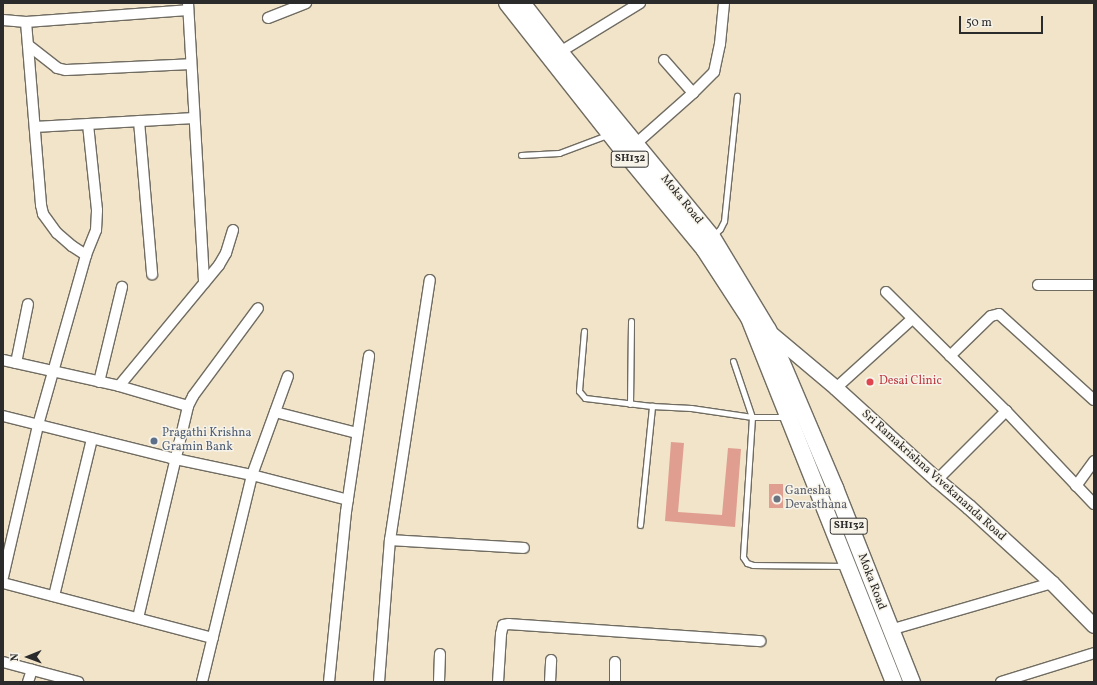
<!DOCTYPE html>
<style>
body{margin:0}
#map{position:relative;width:1097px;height:685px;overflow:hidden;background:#f1e4c9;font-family:Vollkorn,serif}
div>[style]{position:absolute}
.building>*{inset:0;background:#e09e90;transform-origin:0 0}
.roads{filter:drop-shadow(1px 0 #706c62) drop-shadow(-1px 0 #706c62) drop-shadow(0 1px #706c62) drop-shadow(0 -1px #706c62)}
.service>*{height:5px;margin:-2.5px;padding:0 2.5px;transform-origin:2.5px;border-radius:2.5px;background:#fff}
.minor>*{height:10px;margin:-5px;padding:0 5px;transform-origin:5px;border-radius:5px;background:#fff}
.secondary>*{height:14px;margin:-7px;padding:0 7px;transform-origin:7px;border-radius:7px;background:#fff}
.primary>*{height:16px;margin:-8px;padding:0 8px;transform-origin:8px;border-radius:8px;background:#fff}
.dots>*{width:11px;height:11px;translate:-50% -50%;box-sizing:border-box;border:2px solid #f7f3e8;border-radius:50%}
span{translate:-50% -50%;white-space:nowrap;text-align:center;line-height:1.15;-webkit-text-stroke:3px #f7f3e8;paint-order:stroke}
.shield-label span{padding:1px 3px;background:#f7f3e8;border:1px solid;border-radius:3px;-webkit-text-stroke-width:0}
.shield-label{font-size:11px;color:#2b2b2b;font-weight:700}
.street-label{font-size:12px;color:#2b2b2b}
.health-label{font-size:12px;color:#be3a42}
.left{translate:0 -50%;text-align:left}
.service-label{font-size:12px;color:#4e5e75}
.worship-label{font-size:12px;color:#5b616d}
.frame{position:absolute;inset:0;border:4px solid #2b2b2b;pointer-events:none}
.north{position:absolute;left:8px;top:637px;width:40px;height:40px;-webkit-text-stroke:3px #f7f3e8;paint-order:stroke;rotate:269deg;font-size:11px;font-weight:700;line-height:16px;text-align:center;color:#2b2b2b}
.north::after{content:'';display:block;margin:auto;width:14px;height:18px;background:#2b2b2b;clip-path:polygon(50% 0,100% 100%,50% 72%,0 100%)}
.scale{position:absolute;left:959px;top:16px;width:84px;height:18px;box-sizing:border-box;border:2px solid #2b2b2b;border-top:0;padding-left:5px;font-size:12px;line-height:14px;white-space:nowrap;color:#2b2b2b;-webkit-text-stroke:3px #f7f3e8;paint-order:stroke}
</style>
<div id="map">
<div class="building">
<i style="clip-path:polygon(671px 442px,684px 443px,678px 512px,722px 515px,728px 448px,741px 449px,735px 527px,665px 521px)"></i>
<i style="left:769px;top:484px;width:14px;height:24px"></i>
</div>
<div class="roads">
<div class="service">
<i style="left:521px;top:155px;width:38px;rotate:-3deg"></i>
<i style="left:559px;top:153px;width:51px;rotate:-20.6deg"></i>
<i style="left:714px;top:235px;width:8px;rotate:-45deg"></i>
<i style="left:720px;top:229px;width:9px;rotate:-63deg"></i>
<i style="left:724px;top:221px;width:126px;rotate:-84.1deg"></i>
<i style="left:584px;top:331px;width:60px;rotate:94.8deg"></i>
<i style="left:579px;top:391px;width:9px;rotate:49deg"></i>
<i style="left:585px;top:398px;width:67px;rotate:6.8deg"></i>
<i style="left:652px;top:406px;width:39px;rotate:3deg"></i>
<i style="left:691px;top:408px;width:62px;rotate:8.4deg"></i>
<i style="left:752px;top:417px;width:33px"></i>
<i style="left:733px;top:361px;width:59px;rotate:71.3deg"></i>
<i style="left:752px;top:417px;width:140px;rotate:93.7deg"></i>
<i style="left:743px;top:557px;width:7px;rotate:56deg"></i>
<i style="left:747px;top:563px;width:6px;rotate:18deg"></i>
<i style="left:753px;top:565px;width:92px;rotate:0.6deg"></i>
<i style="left:630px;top:404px;width:83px;rotate:-89.3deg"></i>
<i style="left:640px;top:525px;width:120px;rotate:-84.2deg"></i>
</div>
<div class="minor">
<i style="left:188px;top:3px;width:280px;rotate:86.7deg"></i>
<i style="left:268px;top:18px;width:41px;rotate:-21.5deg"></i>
<i style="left:3px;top:20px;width:23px;rotate:5deg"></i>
<i style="left:26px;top:22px;width:162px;rotate:-4.2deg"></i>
<i style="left:26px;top:22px;width:184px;rotate:85.3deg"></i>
<i style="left:41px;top:205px;width:9px;rotate:77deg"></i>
<i style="left:43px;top:214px;width:24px;rotate:54deg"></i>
<i style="left:57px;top:233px;width:20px;rotate:41deg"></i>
<i style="left:72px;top:246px;width:17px;rotate:33deg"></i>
<i style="left:28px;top:45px;width:37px;rotate:38deg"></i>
<i style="left:57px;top:68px;width:9px;rotate:13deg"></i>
<i style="left:66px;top:70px;width:125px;rotate:-2.7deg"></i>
<i style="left:560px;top:52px;width:94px;rotate:-31.5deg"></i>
<i style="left:664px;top:60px;width:44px;rotate:48.7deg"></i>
<i style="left:139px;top:121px;width:154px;rotate:85.1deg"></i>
<i style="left:35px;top:127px;width:159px;rotate:-3.2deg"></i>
<i style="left:631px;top:148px;width:83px;rotate:-41.6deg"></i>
<i style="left:693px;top:93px;width:30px;rotate:-45deg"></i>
<i style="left:714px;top:72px;width:29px;rotate:-78deg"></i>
<i style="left:720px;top:44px;width:41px;rotate:-84.4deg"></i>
<i style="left:1038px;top:285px;width:56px"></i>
<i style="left:886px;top:292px;width:169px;rotate:44.8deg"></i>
<i style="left:1006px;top:411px;width:128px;rotate:46.6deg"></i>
<i style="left:950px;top:356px;width:57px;rotate:-44.3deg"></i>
<i style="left:991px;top:316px;width:8px;rotate:-14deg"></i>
<i style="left:999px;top:314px;width:128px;rotate:42.2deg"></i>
<i style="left:3px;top:360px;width:119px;rotate:12.6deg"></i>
<i style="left:119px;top:386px;width:72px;rotate:16.2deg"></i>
<i style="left:16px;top:363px;width:60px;rotate:-78.5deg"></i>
<i style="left:99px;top:382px;width:98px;rotate:-76.4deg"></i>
<i style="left:119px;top:386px;width:157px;rotate:-50.4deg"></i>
<i style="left:219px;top:265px;width:14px;rotate:-60deg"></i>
<i style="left:226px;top:253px;width:24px;rotate:-73deg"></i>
<i style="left:836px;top:388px;width:103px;rotate:-42.2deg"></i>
<i style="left:275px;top:412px;width:85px;rotate:14.4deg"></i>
<i style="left:3px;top:416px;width:173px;rotate:14deg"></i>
<i style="left:171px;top:458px;width:83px;rotate:11.9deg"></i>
<i style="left:252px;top:475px;width:99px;rotate:14.6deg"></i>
<i style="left:937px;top:480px;width:98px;rotate:-45deg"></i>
<i style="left:1076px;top:486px;width:31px;rotate:-54deg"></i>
<i style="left:390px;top:540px;width:134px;rotate:3.4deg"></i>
<i style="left:3px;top:577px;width:156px;rotate:-77deg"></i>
<i style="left:38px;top:425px;width:177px;rotate:-74.2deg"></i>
<i style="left:86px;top:255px;width:27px;rotate:-68deg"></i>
<i style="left:96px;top:230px;width:20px;rotate:-87deg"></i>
<i style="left:97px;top:210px;width:86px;rotate:-96deg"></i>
<i style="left:3px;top:583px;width:217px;rotate:14.7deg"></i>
<i style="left:54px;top:596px;width:162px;rotate:-76.4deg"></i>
<i style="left:138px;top:618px;width:218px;rotate:-76.7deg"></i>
<i style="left:188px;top:406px;width:11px;rotate:-63deg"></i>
<i style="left:193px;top:396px;width:109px;rotate:-53.5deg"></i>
<i style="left:890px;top:630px;width:169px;rotate:-16.2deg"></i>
<i style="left:3px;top:662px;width:78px;rotate:14.9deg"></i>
<i style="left:28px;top:682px;width:13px;rotate:-72deg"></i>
<i style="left:202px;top:682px;width:213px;rotate:-76.4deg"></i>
<i style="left:252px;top:475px;width:105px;rotate:-70deg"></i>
<i style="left:329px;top:682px;width:171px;rotate:-84.3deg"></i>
<i style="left:346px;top:512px;width:158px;rotate:-81.6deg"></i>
<i style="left:379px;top:682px;width:142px;rotate:-85.6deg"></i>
<i style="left:390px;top:540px;width:263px;rotate:-81.3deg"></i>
<i style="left:439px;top:682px;width:28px;rotate:-88deg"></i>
<i style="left:498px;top:682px;width:48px;rotate:-86.4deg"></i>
<i style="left:501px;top:634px;width:9px;rotate:-77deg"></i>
<i style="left:503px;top:625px;width:6px;rotate:-9deg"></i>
<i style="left:509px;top:624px;width:252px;rotate:3.9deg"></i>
<i style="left:550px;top:682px;width:22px;rotate:-87deg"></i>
<i style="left:615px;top:682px;width:20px;rotate:-90deg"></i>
<i style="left:1001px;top:682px;width:97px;rotate:-17.3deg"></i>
</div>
<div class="secondary">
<i style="left:767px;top:330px;width:90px;rotate:40deg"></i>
<i style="left:836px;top:388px;width:137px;rotate:42.3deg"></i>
<i style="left:937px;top:480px;width:42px;rotate:40.2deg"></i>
<i style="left:969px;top:507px;width:113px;rotate:42.5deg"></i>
<i style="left:1052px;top:583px;width:60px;rotate:45.7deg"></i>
</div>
<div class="primary">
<i style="left:507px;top:3px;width:191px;rotate:51.8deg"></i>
<i style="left:625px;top:153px;width:124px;rotate:50.5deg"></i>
<i style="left:704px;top:249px;width:82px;rotate:56.9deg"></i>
<i style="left:749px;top:318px;width:392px;rotate:68.3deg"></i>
<i style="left:522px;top:3px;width:62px;rotate:52.2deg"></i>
<i style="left:560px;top:52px;width:239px;rotate:50.6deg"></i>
<i style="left:712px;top:237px;width:109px;rotate:58.9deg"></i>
<i style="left:768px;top:330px;width:172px;rotate:67deg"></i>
<i style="left:835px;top:488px;width:209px;rotate:68.4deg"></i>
</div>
</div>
<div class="dots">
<i style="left:870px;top:382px;background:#e0444e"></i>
<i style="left:154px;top:441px;background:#5c6f8a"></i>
<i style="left:777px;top:499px;background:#6b7280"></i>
</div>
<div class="shield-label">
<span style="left:630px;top:159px">SH132</span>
<span style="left:849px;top:526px">SH132</span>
</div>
<div class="street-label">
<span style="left:681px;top:200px;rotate:51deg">Moka Road</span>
<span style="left:933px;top:476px;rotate:42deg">Sri Ramakrishna Vivekananda Road</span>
<span style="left:871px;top:582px;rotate:69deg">Moka Road</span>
</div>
<div class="health-label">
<span class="left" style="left:879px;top:382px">Desai Clinic</span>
</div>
<div class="service-label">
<span class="left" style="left:162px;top:441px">Pragathi Krishna<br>Gramin Bank</span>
</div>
<div class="worship-label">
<span class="left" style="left:785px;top:499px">Ganesha<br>Devasthana</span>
</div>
<div class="frame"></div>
<div class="north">N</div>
<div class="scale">50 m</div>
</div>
